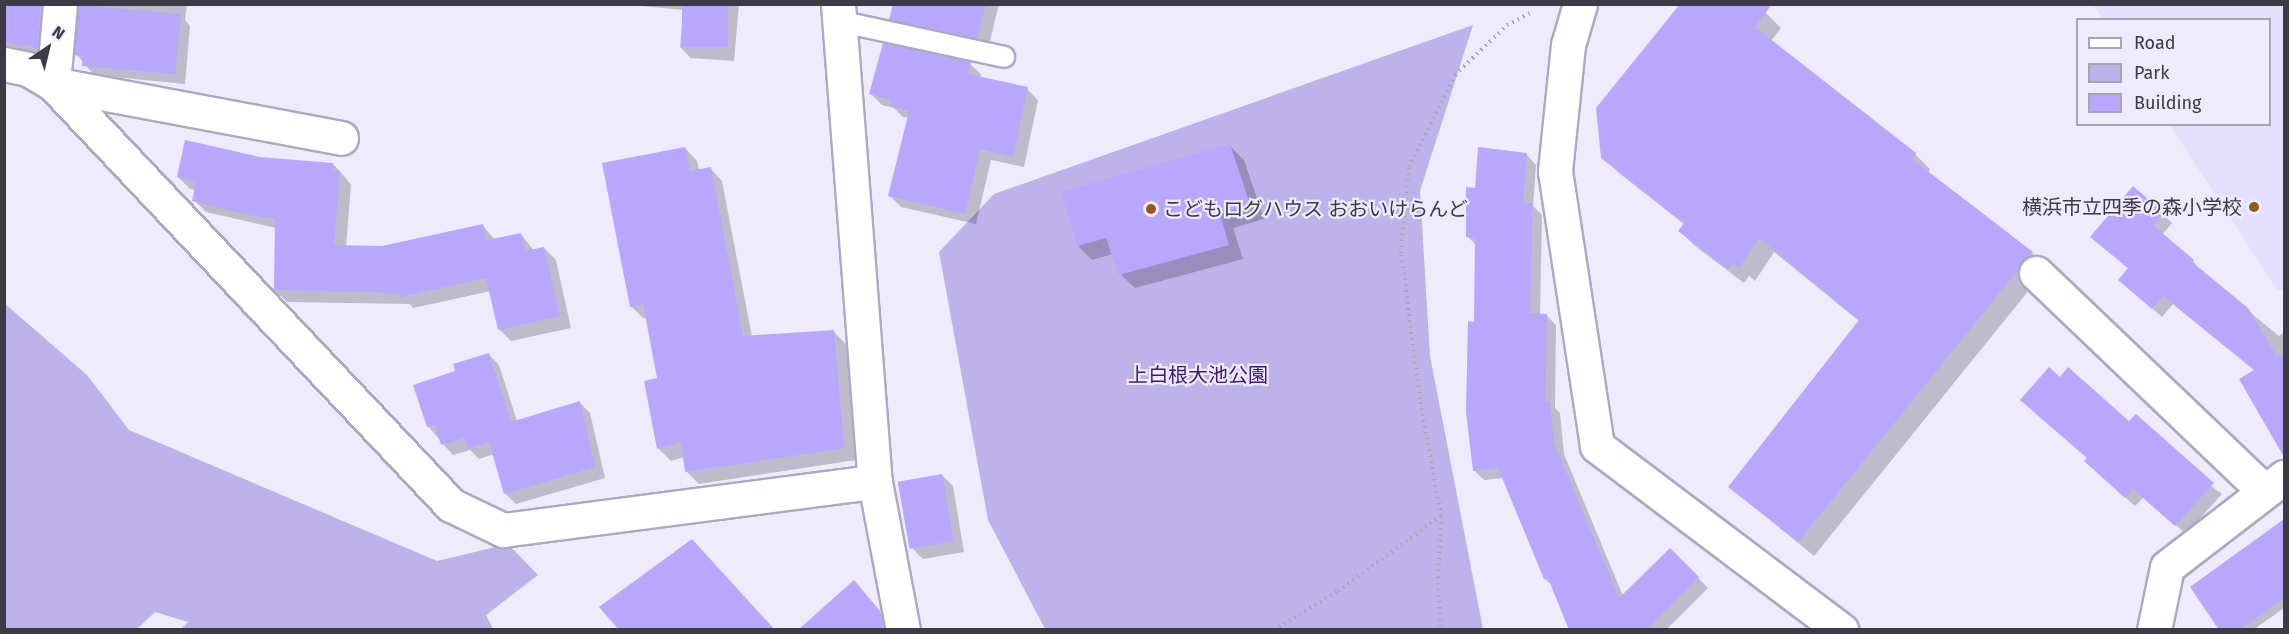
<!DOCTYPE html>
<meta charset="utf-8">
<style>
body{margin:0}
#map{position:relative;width:2289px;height:634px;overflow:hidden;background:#eeebfd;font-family:"Fira Sans","Noto Sans JP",sans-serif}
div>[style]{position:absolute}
.built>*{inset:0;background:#e4dffc}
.green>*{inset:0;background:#bdb2ea}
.shadow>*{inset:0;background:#0003}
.building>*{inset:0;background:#b9a6fd;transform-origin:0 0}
.path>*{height:4px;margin-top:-2px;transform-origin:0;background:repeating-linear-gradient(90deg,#a8a6b5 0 1.5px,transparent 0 6px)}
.roads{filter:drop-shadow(2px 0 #ada8c4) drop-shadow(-2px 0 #ada8c4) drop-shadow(0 2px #ada8c4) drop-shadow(0 -2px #ada8c4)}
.lane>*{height:20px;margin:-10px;padding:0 10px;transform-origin:10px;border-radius:10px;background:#fff}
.street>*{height:33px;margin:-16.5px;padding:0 16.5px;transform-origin:16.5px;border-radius:16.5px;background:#fff}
.dots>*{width:16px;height:16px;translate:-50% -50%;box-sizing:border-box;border:3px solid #eeebfd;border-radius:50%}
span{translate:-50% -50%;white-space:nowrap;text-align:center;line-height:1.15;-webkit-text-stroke:4.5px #eeebfd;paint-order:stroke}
.poi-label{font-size:20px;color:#3c3a45}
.right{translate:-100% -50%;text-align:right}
.left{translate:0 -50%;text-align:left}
.park-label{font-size:20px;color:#3c167a}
.frame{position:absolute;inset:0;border:6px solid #3c3a45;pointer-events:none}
.legend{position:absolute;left:2076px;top:18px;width:195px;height:108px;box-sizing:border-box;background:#eeebfd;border:2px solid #a7a4b3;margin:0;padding:8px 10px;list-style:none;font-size:18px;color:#3c3a45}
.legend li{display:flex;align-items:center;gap:12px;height:30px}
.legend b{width:30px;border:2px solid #a7a4b3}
.north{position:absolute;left:18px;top:18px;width:60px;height:60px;-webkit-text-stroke:4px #eeebfd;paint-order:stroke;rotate:35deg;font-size:16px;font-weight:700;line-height:24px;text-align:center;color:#3c3a45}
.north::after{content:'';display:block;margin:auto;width:21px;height:27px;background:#3c3a45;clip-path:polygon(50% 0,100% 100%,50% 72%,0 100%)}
</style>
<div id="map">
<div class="built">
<i style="clip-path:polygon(2093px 5px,2284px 5px,2284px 290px,2277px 290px,2170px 125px,2270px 124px,2270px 20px,2103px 19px)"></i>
</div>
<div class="green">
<i style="clip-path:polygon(1473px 25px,1420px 191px,1430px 356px,1483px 629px,1045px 629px,988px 520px,939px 252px,994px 194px)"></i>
<i style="clip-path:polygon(4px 303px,87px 375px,129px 430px,437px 561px,508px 544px,538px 575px,486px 615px,493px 629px,181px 629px,188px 622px,155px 612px,137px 629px,5px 629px)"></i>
</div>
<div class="shadow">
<i style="clip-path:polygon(4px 4px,54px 4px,47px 57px,10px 50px,4px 44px)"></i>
<i style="clip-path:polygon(78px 4px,187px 4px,185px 20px,190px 26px,185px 84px,94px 75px,76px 54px)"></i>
<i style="clip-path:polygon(621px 4px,739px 4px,734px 61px,691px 58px,680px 47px,683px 10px)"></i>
<i style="clip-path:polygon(895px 4px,999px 4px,988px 49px,902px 30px,891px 19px)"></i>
<i style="clip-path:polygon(1765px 12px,1781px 28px,1771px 41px,1915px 154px,1930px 169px,1928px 173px,2032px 253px,2047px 268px,1814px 556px,1730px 487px,1859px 321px,1774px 252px,1755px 281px,1749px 276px,1744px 283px,1695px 246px,1680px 231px,1685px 225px,1619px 173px,1603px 158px)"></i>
<i style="clip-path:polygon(970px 64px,981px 74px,980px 78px,1027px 89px,1038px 100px,1024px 167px,991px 160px,976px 224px,901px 207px,890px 196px,909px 118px,903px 117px,894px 108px,882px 105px,871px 94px)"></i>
<i style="clip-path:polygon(1230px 146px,1244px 160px,1264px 219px,1233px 228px,1243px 259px,1135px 288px,1120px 274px,1113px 254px,1092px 260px,1078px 246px)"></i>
<i style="clip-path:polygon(685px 148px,697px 161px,699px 170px,710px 168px,722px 181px,752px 337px,833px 331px,846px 344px,856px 460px,699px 484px,687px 472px,684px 457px,671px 461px,659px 449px,646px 383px,658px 379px,647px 318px,643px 318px,631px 306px)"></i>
<i style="clip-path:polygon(1526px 154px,1536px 165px,1533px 206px,1542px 215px,1540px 315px,1546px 315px,1556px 325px,1555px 408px,1560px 413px,1564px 454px,1623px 596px,1670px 550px,1708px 588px,1666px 630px,1570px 630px,1553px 586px,1545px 579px,1504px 478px,1484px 480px,1474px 470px,1476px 245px,1468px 237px,1476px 189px)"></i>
<i style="clip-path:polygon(259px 159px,333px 164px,345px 177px,351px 185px,346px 247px,382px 248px,483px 226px,495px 240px,521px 234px,534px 251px,544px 248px,556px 260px,571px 328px,511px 341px,499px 329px,491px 291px,413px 308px,410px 304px,287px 302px,275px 290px,276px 228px,206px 212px,194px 200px,196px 190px,190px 189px,178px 177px)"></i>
<i style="clip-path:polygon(2163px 214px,2172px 223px,2162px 235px,2193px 261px,2201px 272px,2279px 336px,2284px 332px,2284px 454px,2241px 380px,2256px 371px,2173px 304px,2162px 317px,2120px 280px,2129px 269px,2102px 246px)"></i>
<i style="clip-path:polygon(489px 355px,499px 365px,517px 421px,580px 403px,590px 413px,605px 478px,516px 504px,505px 493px,494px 454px,479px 459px,470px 450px,453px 455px,443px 444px,428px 426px,457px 372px)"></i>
<i style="clip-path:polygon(2060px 379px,2129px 423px,2222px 494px,2186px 534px,2144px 497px,2135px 506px,2095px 470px,2088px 458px)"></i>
<i style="clip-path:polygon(942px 475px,953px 486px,964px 552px,923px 559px,912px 548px)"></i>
<i style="clip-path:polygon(2270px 531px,2284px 544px,2284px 608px,2253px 630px,2221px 630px)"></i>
<i style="clip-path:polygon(864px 593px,891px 624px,892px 630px,800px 630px)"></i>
</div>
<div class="building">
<i style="clip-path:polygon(4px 4px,41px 4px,37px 48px,4px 42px)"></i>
<i style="left:682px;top:4px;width:46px;height:43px"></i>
<i style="clip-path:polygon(893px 4px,986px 4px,977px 39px,889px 20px)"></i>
<i style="clip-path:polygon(1680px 4px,1772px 4px,1755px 27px,1916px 153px,1912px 159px,2033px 252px,2022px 261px,2018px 270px,1798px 542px,1728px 487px,1859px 320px,1759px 238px,1739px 268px,1733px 262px,1728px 269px,1678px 231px,1684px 223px,1601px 158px,1596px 108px)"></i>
<i style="clip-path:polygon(79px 5px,181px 14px,175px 74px,82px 66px,83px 56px,74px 55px)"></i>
<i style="clip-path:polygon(883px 43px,971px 62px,968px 74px,1028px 87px,1013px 157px,980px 149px,965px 214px,888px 196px,909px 111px,890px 106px,891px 100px,869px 94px)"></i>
<i style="clip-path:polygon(185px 140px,260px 157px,333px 163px,333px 171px,340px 171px,334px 245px,382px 246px,483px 224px,487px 240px,521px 233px,525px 251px,544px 247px,560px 316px,498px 330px,486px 278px,400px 297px,399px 293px,274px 290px,275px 218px,254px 216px,192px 201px,196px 182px,177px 177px)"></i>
<i style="clip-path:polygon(1230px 144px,1250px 205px,1220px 214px,1229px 245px,1119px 275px,1106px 238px,1077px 246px,1061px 192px)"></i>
<i style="clip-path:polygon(685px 147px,690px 171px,711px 167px,743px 336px,834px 330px,844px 448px,685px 472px,681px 442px,657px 449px,644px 381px,657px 378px,643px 304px,630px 307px,602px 163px)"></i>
<i style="clip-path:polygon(1478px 147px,1527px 153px,1523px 203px,1533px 203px,1530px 313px,1547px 314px,1545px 401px,1550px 401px,1554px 443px,1619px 598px,1670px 548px,1699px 577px,1646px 630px,1569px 630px,1548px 578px,1544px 579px,1498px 468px,1473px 471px,1466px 412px,1468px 321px,1474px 322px,1475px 238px,1466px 237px,1466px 187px,1475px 188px)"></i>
<i style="clip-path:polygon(2133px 186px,2164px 213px,2153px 225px,2194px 260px,2192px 262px,2248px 308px,2277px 357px,2284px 353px,2284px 457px,2239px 379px,2254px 370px,2163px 296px,2152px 309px,2118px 280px,2128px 268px,2090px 237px)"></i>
<i style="clip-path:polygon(489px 353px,511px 422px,580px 401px,595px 467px,504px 494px,489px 442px,467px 449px,464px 438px,441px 445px,435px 425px,427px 427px,413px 385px,455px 371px,453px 364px)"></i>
<i style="clip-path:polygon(2049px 367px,2060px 377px,2068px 367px,2129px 421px,2136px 414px,2214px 483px,2175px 526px,2133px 489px,2125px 498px,2084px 461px,2087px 458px,2020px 400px)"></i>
<i style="left:942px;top:474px;width:68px;height:45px;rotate:80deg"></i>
<i style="clip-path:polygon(2284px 519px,2284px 598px,2240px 630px,2219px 630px,2190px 587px)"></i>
<i style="clip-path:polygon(692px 539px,775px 630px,619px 630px,599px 607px)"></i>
<i style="clip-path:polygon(854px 580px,880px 611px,884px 630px,798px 630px)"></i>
</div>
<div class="path">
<i style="left:1441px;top:516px;width:61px;rotate:92.8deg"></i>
<i style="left:1438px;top:577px;width:53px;rotate:86.8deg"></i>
<i style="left:1274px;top:630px;width:75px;rotate:-31.4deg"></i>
<i style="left:1338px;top:591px;width:127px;rotate:-36.1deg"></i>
<i style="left:1441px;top:516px;width:119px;rotate:-100.2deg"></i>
<i style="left:1420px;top:399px;width:147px;rotate:-97.4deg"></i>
<i style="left:1401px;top:253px;width:86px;rotate:-84.7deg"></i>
<i style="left:1409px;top:167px;width:103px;rotate:-63.4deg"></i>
<i style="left:1455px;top:75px;width:72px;rotate:-43.9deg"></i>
<i style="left:1507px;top:25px;width:28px;rotate:-27deg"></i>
</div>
<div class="roads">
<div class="lane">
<i style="left:838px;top:21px;width:170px;rotate:12.2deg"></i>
</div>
<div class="street">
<i style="left:60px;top:4px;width:80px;rotate:95deg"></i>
<i style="left:53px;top:84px;width:579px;rotate:46.61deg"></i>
<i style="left:451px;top:505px;width:58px;rotate:25.7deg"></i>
<i style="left:503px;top:530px;width:375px;rotate:-7.4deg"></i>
<i style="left:838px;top:4px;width:479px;rotate:85.6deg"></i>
<i style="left:875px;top:482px;width:151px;rotate:79.3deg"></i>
<i style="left:1580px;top:4px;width:43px;rotate:106.3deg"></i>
<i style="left:1568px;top:45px;width:127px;rotate:95.9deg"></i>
<i style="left:1555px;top:171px;width:278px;rotate:81.3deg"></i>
<i style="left:1597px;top:446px;width:306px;rotate:37deg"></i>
<i style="left:4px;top:64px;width:25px;rotate:12deg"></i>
<i style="left:28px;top:69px;width:29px;rotate:31deg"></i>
<i style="left:53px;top:84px;width:293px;rotate:10.6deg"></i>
<i style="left:2036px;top:273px;width:315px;rotate:43.7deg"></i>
<i style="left:2154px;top:630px;width:64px;rotate:-78.3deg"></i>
<i style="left:2167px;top:567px;width:148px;rotate:-37.6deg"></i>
</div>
</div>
<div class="dots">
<i style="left:2254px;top:207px;background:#975523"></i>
<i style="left:1151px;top:209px;background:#975523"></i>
</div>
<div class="poi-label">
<span class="right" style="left:2242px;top:207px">横浜市立四季の森小学校</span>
<span class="left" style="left:1163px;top:209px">こどもログハウス おおいけらんど</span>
</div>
<div class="park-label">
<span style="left:1198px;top:375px">上白根大池公園</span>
</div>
<div class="frame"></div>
<ul class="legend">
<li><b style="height:8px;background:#fff"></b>Road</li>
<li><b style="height:16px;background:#bdb2ea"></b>Park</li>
<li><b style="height:16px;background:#b9a6fd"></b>Building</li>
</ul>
<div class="north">N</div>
</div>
